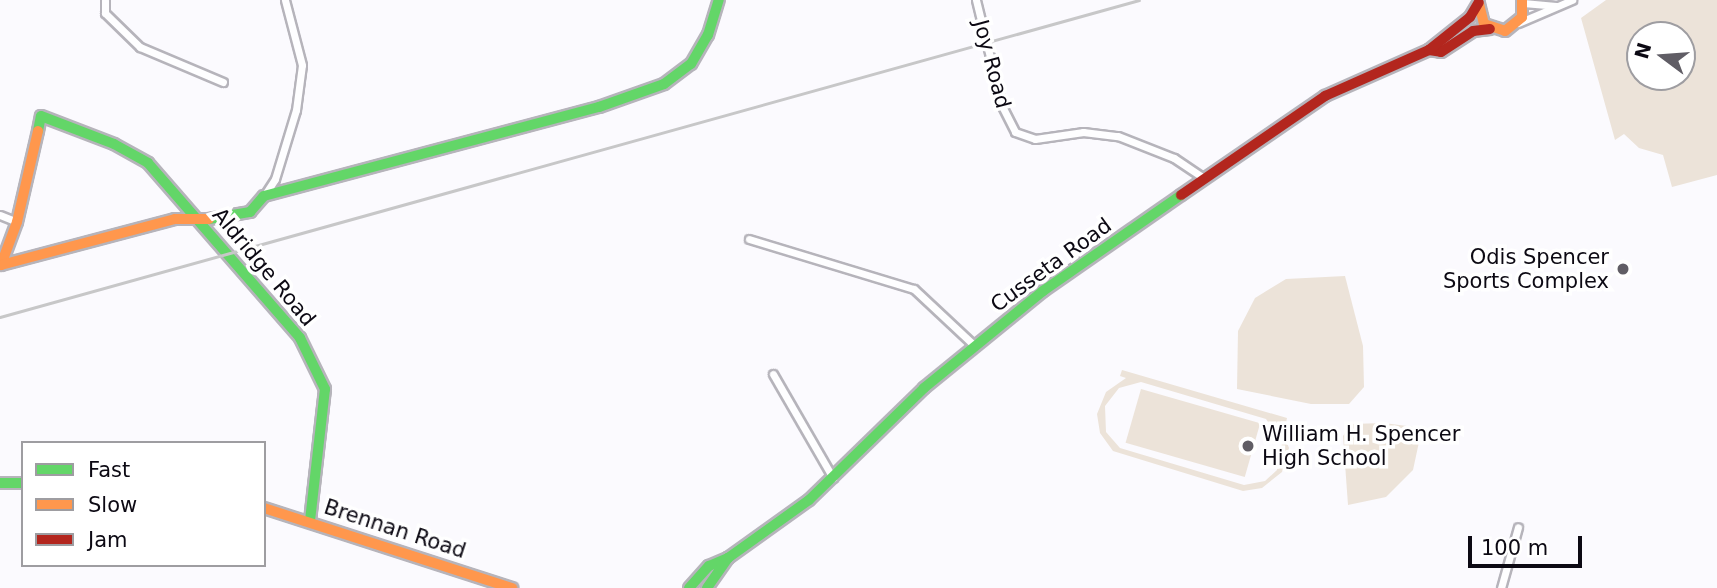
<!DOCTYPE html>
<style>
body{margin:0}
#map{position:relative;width:1717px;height:588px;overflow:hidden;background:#fbfafe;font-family:"DejaVu Sans",sans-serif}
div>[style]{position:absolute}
.green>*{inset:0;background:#ece3d9;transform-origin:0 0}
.roads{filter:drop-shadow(2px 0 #b6b4bb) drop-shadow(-2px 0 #b6b4bb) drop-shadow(0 2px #b6b4bb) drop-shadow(0 -2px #b6b4bb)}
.street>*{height:7px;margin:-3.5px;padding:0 3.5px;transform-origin:3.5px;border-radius:3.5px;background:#fefeff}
.fast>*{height:10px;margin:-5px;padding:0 5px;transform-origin:5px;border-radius:5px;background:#63d668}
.slow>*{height:10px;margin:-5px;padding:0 5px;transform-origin:5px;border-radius:5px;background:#ff974d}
.jam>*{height:10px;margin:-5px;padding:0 5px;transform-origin:5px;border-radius:5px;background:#b3261e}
.rail>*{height:2.5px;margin:-1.25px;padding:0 1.25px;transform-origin:1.25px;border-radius:1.25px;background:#c7c7c8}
.dots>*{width:19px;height:19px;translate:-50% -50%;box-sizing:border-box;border:4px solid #fff;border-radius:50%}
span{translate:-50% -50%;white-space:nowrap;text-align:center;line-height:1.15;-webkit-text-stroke:7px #fff;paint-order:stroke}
.street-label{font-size:21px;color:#0c0913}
.poi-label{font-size:21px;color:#0c0913}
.right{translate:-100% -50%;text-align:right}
.left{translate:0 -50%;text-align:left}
.legend{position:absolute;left:21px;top:441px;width:245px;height:126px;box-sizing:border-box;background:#fff;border:2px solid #9e9da1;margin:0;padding:9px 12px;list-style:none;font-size:21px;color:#0c0913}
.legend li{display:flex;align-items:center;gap:14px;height:35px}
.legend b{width:35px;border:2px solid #9e9da1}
.north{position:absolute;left:1626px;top:21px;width:70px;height:70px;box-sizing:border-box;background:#fff;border:2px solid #9e9da1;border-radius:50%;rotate:286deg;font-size:19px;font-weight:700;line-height:28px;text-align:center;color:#0c0913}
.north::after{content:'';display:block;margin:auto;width:24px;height:32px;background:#605d65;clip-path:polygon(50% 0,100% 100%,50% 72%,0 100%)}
.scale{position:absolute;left:1468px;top:536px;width:114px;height:32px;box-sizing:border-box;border:4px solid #0c0913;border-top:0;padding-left:9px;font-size:21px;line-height:24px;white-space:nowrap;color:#0c0913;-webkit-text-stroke:5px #fff;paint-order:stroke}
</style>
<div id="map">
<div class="green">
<i style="clip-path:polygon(evenodd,1606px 0,1717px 0,1717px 175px,1672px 187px,1663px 155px,1639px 148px,1624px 134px,1615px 140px,1581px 18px,1606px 0,1640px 35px,1682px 35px,1682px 77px,1640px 77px,1640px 35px)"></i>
<i style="clip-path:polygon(1345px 276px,1363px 346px,1364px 387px,1349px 404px,1311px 404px,1237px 389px,1238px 331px,1255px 298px,1286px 279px)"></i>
<i style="clip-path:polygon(evenodd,1122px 370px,1287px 418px,1286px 423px,1279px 423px,1289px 448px,1282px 472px,1262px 488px,1243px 491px,1113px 451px,1100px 433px,1097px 414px,1106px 392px,1126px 378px,1120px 376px,1122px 370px,1141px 382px,1266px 419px,1282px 443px,1277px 470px,1265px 481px,1244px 485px,1120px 448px,1106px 432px,1105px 406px,1119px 388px,1141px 382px)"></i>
<i style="left:1141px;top:389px;width:124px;height:56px;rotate:16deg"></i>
<i style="clip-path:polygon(1384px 423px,1422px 428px,1413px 470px,1386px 497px,1348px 505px,1343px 436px,1351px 424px)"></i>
</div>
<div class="roads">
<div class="street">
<i style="left:105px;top:0;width:13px;rotate:90deg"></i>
<i style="left:105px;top:13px;width:49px;rotate:44.2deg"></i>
<i style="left:140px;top:47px;width:90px;rotate:22.9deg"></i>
<i style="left:976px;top:0;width:109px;rotate:76.2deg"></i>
<i style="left:1002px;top:106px;width:29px;rotate:63deg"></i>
<i style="left:1015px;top:132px;width:21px;rotate:19deg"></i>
<i style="left:1035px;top:139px;width:49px;rotate:-8.3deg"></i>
<i style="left:1083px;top:132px;width:35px;rotate:7deg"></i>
<i style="left:1118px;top:136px;width:60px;rotate:21.4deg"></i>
<i style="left:1174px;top:158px;width:37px;rotate:34deg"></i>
<i style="left:1523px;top:3px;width:33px;rotate:5deg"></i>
<i style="left:1518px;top:23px;width:59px;rotate:-23.1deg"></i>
<i style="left:264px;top:196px;width:20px;rotate:-57deg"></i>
<i style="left:275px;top:179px;width:72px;rotate:-73.1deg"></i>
<i style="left:296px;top:110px;width:45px;rotate:-82.4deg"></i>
<i style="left:302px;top:65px;width:67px;rotate:-104.7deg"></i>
<i style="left:0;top:215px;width:18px;rotate:22deg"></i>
<i style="left:749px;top:239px;width:172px;rotate:16.9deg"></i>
<i style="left:914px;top:289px;width:83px;rotate:43.1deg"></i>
<i style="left:773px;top:374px;width:120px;rotate:60deg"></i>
<i style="left:1501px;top:588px;width:63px;rotate:-74.4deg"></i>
</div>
<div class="fast">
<i style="left:38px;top:131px;width:15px;rotate:-79deg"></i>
<i style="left:41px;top:116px;width:78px;rotate:21deg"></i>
<i style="left:114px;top:144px;width:39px;rotate:29deg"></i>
<i style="left:148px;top:163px;width:232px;rotate:49deg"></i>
<i style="left:300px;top:338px;width:57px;rotate:63.9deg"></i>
<i style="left:325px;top:389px;width:133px;rotate:96.5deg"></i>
<i style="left:209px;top:219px;width:42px;rotate:-9.7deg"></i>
<i style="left:250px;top:212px;width:21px;rotate:-49deg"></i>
<i style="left:264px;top:196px;width:347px;rotate:-14.9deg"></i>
<i style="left:599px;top:107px;width:69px;rotate:-19.5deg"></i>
<i style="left:664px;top:84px;width:34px;rotate:-37deg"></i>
<i style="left:691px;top:64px;width:34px;rotate:-60deg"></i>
<i style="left:708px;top:35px;width:37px;rotate:-73deg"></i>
<i style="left:0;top:483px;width:23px"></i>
<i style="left:689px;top:588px;width:30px;rotate:-48deg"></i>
<i style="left:709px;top:566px;width:21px;rotate:-23deg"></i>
<i style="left:728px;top:558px;width:100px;rotate:-35.6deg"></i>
<i style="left:809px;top:500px;width:161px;rotate:-44.2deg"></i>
<i style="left:924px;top:388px;width:154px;rotate:-39.2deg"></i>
<i style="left:1043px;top:291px;width:168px;rotate:-34.8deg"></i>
<i style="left:707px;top:588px;width:37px;rotate:-55deg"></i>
</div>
<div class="slow">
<i style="left:1479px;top:4px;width:21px;rotate:76deg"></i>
<i style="left:1484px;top:24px;width:22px;rotate:18deg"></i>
<i style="left:1505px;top:31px;width:22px;rotate:-39deg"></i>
<i style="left:1522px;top:17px;width:17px;rotate:-90deg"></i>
<i style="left:38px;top:131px;width:93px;rotate:103deg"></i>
<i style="left:17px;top:222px;width:46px;rotate:110.4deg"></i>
<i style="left:1px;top:265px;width:180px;rotate:-14.8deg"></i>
<i style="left:175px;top:219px;width:34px"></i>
<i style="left:264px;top:508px;width:261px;rotate:17.9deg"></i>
</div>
<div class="jam">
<i style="left:1429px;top:50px;width:12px;rotate:9deg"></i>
<i style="left:1441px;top:52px;width:38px;rotate:-33deg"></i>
<i style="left:1473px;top:31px;width:17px;rotate:-7deg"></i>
<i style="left:1181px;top:195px;width:175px;rotate:-34.5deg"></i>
<i style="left:1325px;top:96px;width:114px;rotate:-23.9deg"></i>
<i style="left:1429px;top:50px;width:53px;rotate:-38.8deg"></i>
<i style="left:1470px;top:17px;width:17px;rotate:-59deg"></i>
</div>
</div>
<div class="rail">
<i style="left:0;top:317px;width:1182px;rotate:-15.55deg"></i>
</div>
<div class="dots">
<i style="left:1623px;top:269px;background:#605d65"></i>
<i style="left:1248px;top:446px;background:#605d65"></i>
</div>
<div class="street-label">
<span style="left:992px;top:64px;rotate:75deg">Joy Road</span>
<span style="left:1051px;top:265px;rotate:-36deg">Cusseta Road</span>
<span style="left:264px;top:267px;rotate:50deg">Aldridge Road</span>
<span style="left:395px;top:529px;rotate:18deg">Brennan Road</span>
</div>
<div class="poi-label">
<span class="right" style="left:1609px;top:269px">Odis Spencer<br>Sports Complex</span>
<span class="left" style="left:1262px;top:446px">William H. Spencer<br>High School</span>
</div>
<ul class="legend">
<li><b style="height:9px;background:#63d668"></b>Fast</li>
<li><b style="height:9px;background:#ff974d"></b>Slow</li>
<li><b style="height:9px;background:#b3261e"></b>Jam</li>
</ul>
<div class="north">N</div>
<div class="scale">100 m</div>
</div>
